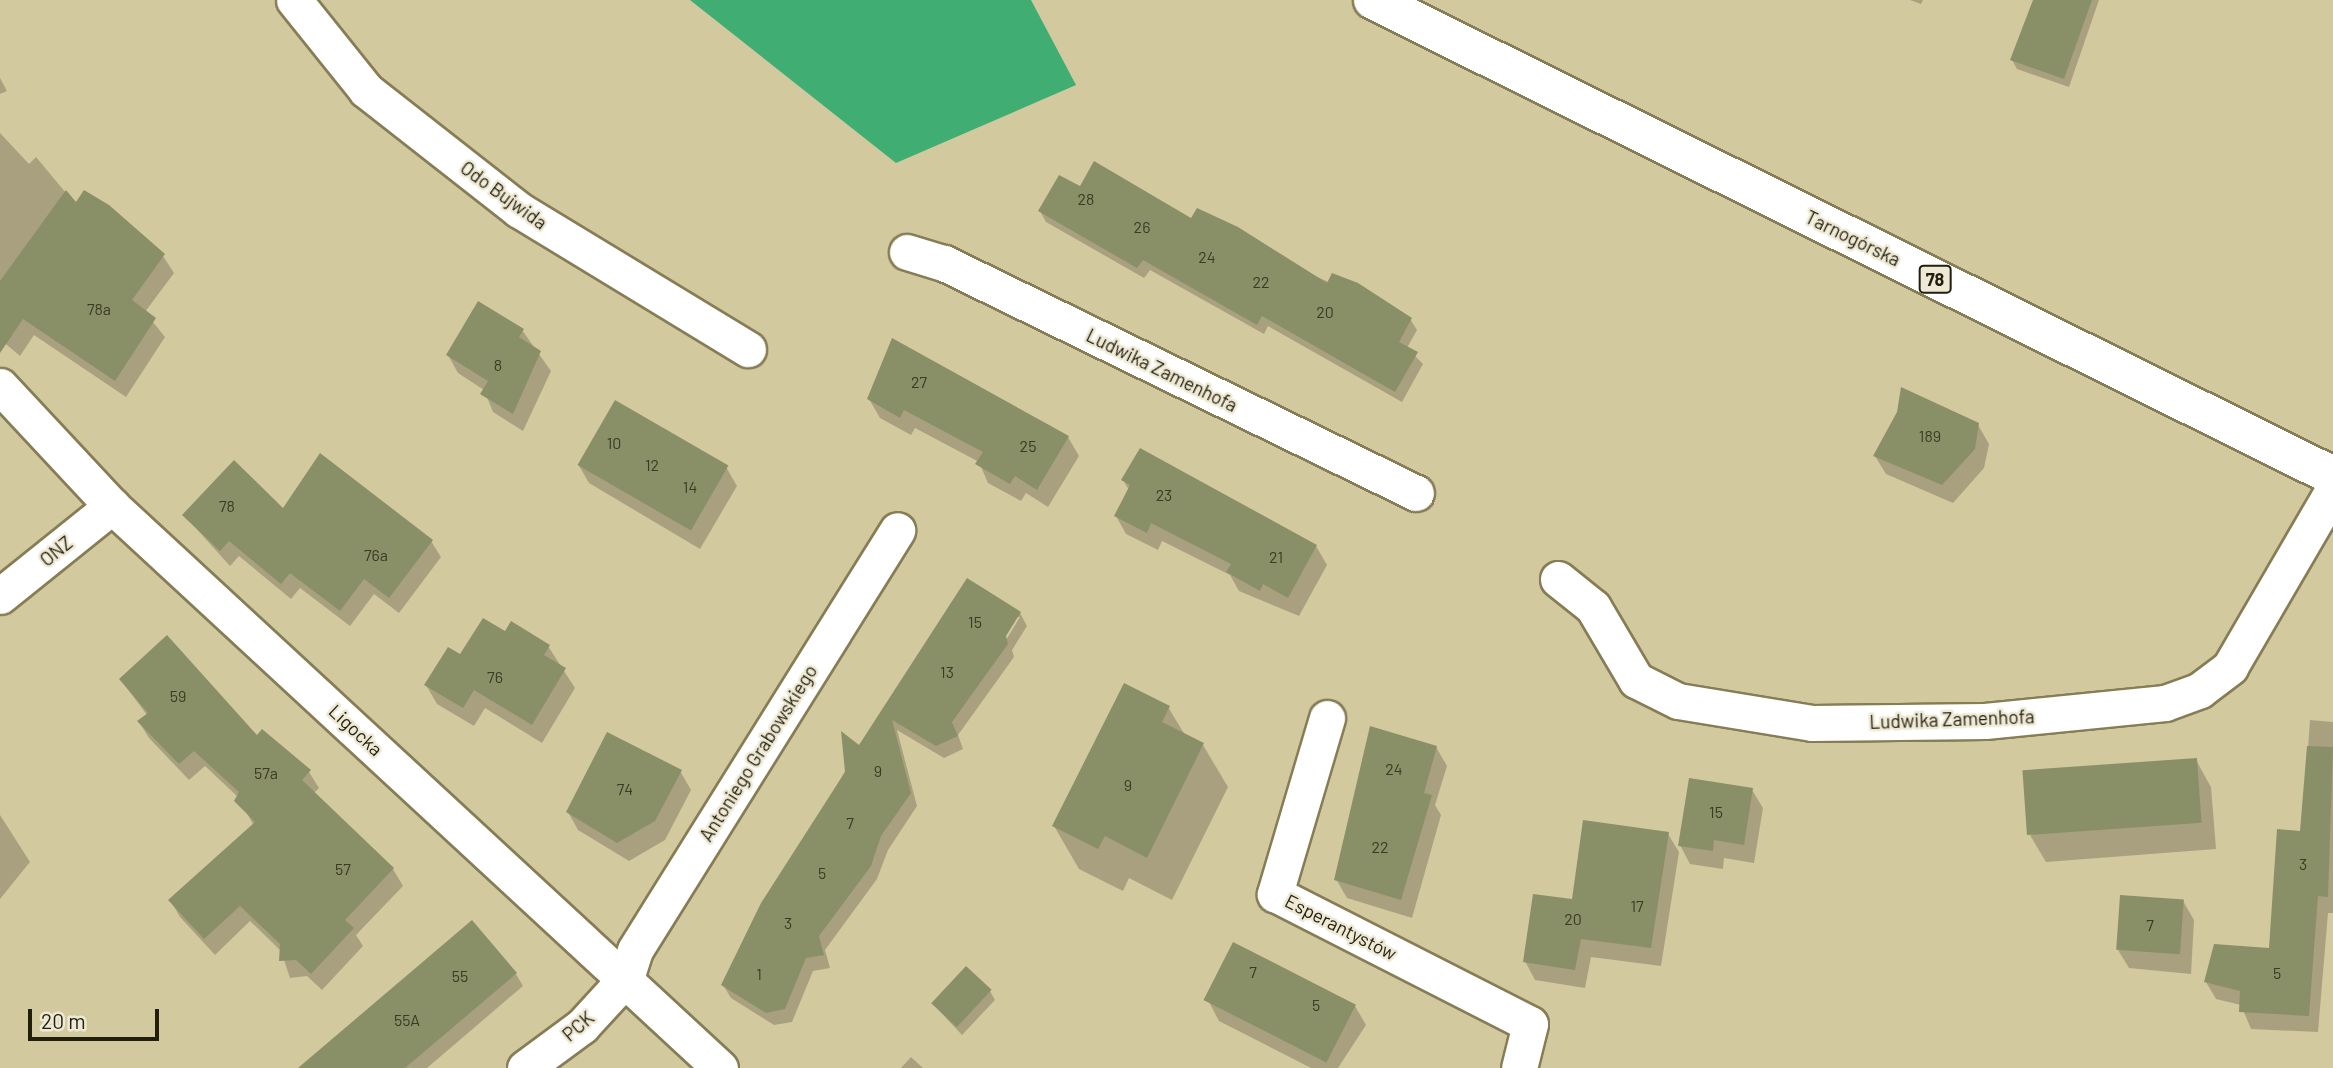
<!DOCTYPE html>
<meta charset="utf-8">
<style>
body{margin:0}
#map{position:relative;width:2333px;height:1068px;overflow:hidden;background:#d3c99f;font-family:Barlow,sans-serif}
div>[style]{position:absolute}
.forest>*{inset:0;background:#40ae72}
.shadow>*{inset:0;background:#0003}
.building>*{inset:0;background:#899068;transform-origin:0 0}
.roads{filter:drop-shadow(2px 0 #867d56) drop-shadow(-2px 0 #867d56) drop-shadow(0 2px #867d56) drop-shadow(0 -2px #867d56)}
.minor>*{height:35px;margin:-17.5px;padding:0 17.5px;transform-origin:17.5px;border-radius:17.5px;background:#fff}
.primary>*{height:38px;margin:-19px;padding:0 19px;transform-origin:19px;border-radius:19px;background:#fff}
span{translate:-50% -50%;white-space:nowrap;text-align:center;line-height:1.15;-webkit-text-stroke:5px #eee9d4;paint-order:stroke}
.number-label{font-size:16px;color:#3c3a24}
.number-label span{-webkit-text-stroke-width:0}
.shield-label span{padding:2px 5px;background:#eee9d4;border:2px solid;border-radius:5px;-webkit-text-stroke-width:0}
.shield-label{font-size:18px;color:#221e0e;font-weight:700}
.street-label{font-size:19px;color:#221e0e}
.scale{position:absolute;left:28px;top:1009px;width:131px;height:32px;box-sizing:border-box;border:4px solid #221e0e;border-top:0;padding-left:9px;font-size:21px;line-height:24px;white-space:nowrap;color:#221e0e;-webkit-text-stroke:5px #eee9d4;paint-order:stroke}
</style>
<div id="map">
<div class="forest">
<i style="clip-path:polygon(690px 0,1031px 0,1076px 85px,896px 163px)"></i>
</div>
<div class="shadow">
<i style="clip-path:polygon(1910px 0,1923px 0,1921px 4px)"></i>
<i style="clip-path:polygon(2034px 0,2099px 0,2069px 87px,2017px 69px,2012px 60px)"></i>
<i style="clip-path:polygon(0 78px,7px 91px,0 94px)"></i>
<i style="clip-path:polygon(0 133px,29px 164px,36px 157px,76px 205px,163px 256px,174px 273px,145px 312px,165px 337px,126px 397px,34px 335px,20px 356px,0 339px)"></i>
<i style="clip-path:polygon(1080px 188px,1192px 220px,1410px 319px,1417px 330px,1407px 348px,1423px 364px,1402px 402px,1268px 326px,1264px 334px,1150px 270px,1144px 278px,1046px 222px,1040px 211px)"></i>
<i style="clip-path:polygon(522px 330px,551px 371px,523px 431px,493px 412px,484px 390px,458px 373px,448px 355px)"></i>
<i style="clip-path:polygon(869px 399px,1068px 437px,1079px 456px,1048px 507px,1026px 493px,1021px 501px,988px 483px,979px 462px,915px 428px,911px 435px,880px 418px)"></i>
<i style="clip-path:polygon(1978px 425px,1989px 444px,1984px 468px,1953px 503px,1886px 474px,1875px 456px)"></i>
<i style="clip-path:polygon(578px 464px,726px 467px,737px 486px,700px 549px,589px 483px)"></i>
<i style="clip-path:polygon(1123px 480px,1316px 546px,1327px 565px,1299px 616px,1239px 591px,1230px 575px,1162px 541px,1158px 550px,1126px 534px,1116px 516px,1129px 490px)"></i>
<i style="clip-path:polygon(284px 511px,431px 541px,441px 557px,399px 613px,374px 594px,350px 626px,300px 588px,291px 599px,239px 556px,230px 566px,184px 515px)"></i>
<i style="clip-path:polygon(evenodd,967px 580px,1020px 613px,1027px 626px,1012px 650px,1014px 657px,958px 735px,963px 749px,944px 758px,897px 730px,917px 806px,888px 850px,877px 879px,825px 950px,830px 968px,813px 971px,792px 1022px,774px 1025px,731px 998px,723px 985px,859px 747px,967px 580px,1016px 617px,1020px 617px,1003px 645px,1000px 643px,1016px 617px)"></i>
<i style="clip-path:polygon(505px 634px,548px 646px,575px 688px,542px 743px,485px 708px,474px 726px,437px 704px,426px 685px)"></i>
<i style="clip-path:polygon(121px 680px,257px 737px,309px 772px,319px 788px,314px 793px,393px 869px,403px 886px,356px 935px,363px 946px,322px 990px,307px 976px,290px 978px,281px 951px,250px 921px,215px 955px,180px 917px,170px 900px,254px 826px,238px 797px,205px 766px,189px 780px,149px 738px,139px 722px,147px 715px)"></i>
<i style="clip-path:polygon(1168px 707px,1185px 735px,1203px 745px,1228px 787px,1172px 900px,1129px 878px,1123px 891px,1079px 869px,1054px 826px)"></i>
<i style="clip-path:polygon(2310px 720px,2333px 722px,2333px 913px,2328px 913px,2318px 1032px,2251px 1029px,2241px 1005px,2216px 999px,2206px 982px,2270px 950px,2302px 833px)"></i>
<i style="clip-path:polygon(1436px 747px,1447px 766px,1435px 805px,1441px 815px,1412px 918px,1347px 898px,1336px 879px)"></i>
<i style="clip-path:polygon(2196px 760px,2211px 787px,2216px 849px,2046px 862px,2030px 835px)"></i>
<i style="clip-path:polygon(680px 771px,691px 790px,665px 840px,629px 861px,578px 830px,568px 812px)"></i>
<i style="clip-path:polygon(1752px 790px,1763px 808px,1754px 863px,1724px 858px,1723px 869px,1690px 864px,1680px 845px)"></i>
<i style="clip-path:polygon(0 815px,30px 862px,0 899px)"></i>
<i style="clip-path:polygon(1668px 834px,1679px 852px,1661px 966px,1591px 957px,1585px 988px,1535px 980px,1525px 961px,1574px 901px)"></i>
<i style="clip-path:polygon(2183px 901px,2194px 920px,2191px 974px,2129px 968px,2118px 950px)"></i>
<i style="clip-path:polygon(516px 974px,523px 986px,427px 1068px,301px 1068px)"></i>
<i style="clip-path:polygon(990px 991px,995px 1000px,962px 1035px,933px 1004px)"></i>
<i style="clip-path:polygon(1209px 1002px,1355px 1006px,1366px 1025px,1338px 1068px,1311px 1068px,1219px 1021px)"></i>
<i style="clip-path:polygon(911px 1057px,923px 1068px,901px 1068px)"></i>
</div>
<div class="building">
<i style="clip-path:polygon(2033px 0,2092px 0,2064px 79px,2010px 60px)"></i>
<i style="clip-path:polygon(1094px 161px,1191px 218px,1197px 208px,1238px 227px,1327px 283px,1332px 273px,1358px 283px,1412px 318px,1399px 342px,1418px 352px,1395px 392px,1262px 316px,1257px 325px,1143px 260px,1137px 268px,1038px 211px,1059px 175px,1080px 186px)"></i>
<i style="clip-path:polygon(66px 190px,76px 202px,84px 190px,109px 205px,165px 254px,132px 300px,156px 318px,115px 381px,23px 319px,0 353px,0 281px)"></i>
<i style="clip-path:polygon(478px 301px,524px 329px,519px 337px,541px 351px,513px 414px,480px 394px,488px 381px,446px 355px)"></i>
<i style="clip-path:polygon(892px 338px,1069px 436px,1037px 490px,1015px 476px,1010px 484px,975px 464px,983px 452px,904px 410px,900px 418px,867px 399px)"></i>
<i style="clip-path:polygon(1901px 387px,1979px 423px,1975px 449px,1942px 485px,1873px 456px,1897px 412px)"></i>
<i style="left:615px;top:400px;width:131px;height:75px;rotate:30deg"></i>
<i style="clip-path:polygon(1140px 448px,1317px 545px,1288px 598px,1263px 584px,1260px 591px,1226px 572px,1231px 564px,1151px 523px,1147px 533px,1114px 516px,1130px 485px,1121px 480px)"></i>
<i style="clip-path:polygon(320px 453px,433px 540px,389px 598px,364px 579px,340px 611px,290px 573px,281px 584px,229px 541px,220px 551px,182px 515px,234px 460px,283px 508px)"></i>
<i style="clip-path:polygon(967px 578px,1021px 612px,1006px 636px,1008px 644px,952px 722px,958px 736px,936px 746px,892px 720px,911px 793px,881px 836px,871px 866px,819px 936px,824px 955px,806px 958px,785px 1009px,766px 1013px,721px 985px,761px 903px,845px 772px,841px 731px,859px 745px)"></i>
<i style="clip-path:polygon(483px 618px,505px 631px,511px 621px,550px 645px,544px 655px,566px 668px,532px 725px,474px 690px,463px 708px,424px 685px,448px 647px,460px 654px)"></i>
<i style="clip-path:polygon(167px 635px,257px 735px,262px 729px,311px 770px,302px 780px,394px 868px,345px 920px,354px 928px,311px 974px,296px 960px,279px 961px,280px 944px,240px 906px,204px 939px,168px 900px,255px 822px,234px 801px,239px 792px,194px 751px,179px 764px,137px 721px,148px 713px,119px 679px)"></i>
<i style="clip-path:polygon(1124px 683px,1170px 706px,1162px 722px,1204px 743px,1147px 858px,1105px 836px,1098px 849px,1052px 826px)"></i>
<i style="clip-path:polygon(1370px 726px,1437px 746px,1424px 793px,1432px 795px,1401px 900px,1334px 880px)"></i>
<i style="clip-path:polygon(607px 732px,682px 770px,655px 821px,617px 843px,566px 812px)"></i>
<i style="clip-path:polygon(2307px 746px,2333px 747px,2328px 897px,2318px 896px,2309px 1016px,2239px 1012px,2240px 991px,2204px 982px,2214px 944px,2269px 948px,2277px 829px,2300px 831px)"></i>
<i style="left:2197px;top:758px;width:65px;height:175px;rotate:86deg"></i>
<i style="clip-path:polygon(1689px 778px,1753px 788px,1744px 845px,1714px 840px,1713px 851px,1678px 846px)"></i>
<i style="clip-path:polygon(1583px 820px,1669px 832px,1651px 948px,1581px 939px,1575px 970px,1523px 962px,1533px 894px,1572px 899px)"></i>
<i style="left:2120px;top:895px;width:64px;height:55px;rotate:4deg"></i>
<i style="clip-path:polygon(472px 920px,517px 973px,405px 1068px,298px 1068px)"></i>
<i style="left:1233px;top:942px;width:138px;height:65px;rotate:27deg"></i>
<i style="left:966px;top:966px;width:35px;height:51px;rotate:43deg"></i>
</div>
<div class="roads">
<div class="minor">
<i style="left:294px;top:0;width:115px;rotate:51.3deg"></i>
<i style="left:366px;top:90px;width:194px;rotate:38.1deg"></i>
<i style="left:519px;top:210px;width:268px;rotate:31.3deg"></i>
<i style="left:907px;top:252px;width:39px;rotate:17deg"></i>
<i style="left:944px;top:263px;width:525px;rotate:25.98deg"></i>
<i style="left:0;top:386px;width:164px;rotate:47deg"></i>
<i style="left:112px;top:506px;width:828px;rotate:42.75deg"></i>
<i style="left:1558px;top:579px;width:45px;rotate:38.7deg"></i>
<i style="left:1593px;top:607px;width:85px;rotate:59.5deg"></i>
<i style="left:1636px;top:680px;width:47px;rotate:26.6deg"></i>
<i style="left:1678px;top:701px;width:136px;rotate:9.3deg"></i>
<i style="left:1812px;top:723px;width:173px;rotate:-0.7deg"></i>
<i style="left:1985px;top:721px;width:181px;rotate:-5.7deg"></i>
<i style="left:2165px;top:703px;width:37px;rotate:-20deg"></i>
<i style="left:2200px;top:690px;width:38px;rotate:-37deg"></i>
<i style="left:2230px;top:667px;width:205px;rotate:-59.8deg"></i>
<i style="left:0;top:596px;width:144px;rotate:-38.8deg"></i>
<i style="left:1327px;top:718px;width:184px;rotate:106.5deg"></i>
<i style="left:1275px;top:894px;width:286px;rotate:27deg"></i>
<i style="left:1530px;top:1024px;width:45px;rotate:104deg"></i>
<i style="left:525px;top:1068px;width:71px;rotate:-36.4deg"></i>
<i style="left:582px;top:1026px;width:65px;rotate:-47.5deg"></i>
<i style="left:626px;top:978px;width:29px;rotate:-72deg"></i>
<i style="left:635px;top:950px;width:495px;rotate:-58deg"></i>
</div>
<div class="primary">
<i style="left:1373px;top:0;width:1072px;rotate:26.37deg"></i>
</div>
</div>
<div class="number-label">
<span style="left:1086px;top:199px">28</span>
<span style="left:1142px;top:227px">26</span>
<span style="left:1207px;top:257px">24</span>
<span style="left:1261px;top:282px">22</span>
<span style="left:99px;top:309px">78a</span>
<span style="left:1325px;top:312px">20</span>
<span style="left:498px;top:365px">8</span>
<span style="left:919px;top:382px">27</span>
<span style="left:1930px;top:436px">189</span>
<span style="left:614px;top:443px">10</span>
<span style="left:1028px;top:446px">25</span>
<span style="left:652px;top:465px">12</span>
<span style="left:690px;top:487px">14</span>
<span style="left:1164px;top:495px">23</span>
<span style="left:227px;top:506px">78</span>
<span style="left:376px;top:555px">76a</span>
<span style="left:1276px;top:557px">21</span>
<span style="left:975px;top:622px">15</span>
<span style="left:947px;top:672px">13</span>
<span style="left:495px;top:677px">76</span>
<span style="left:178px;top:696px">59</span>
<span style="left:1394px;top:769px">24</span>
<span style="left:878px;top:771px">9</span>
<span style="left:266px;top:773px">57a</span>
<span style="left:1128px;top:785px">9</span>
<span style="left:625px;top:789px">74</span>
<span style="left:1716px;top:812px">15</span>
<span style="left:850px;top:823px">7</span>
<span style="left:1380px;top:847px">22</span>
<span style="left:2303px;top:864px">3</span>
<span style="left:343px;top:869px">57</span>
<span style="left:822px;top:873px">5</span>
<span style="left:1637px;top:906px">17</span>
<span style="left:1573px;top:919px">20</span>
<span style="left:788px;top:923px">3</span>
<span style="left:2150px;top:925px">7</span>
<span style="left:1253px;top:972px">7</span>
<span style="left:2277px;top:973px">5</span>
<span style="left:759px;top:974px">1</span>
<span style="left:460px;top:976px">55</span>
<span style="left:1316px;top:1005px">5</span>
<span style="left:407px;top:1020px">55A</span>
</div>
<div class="shield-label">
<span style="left:1935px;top:279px">78</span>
</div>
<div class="street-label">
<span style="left:504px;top:195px;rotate:36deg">Odo Bujwida</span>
<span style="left:1853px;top:238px;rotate:26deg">Tarnogórska</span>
<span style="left:1162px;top:370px;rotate:26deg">Ludwika Zamenhofa</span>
<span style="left:56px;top:551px;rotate:-39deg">ONZ</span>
<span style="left:1952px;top:719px;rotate:-2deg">Ludwika Zamenhofa</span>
<span style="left:356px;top:730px;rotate:43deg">Ligocka</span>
<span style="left:758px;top:753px;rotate:-58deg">Antoniego Grabowskiego</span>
<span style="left:1341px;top:927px;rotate:27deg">Esperantystów</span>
<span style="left:578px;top:1026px;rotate:-41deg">PCK</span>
</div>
<div class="scale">20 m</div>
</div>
